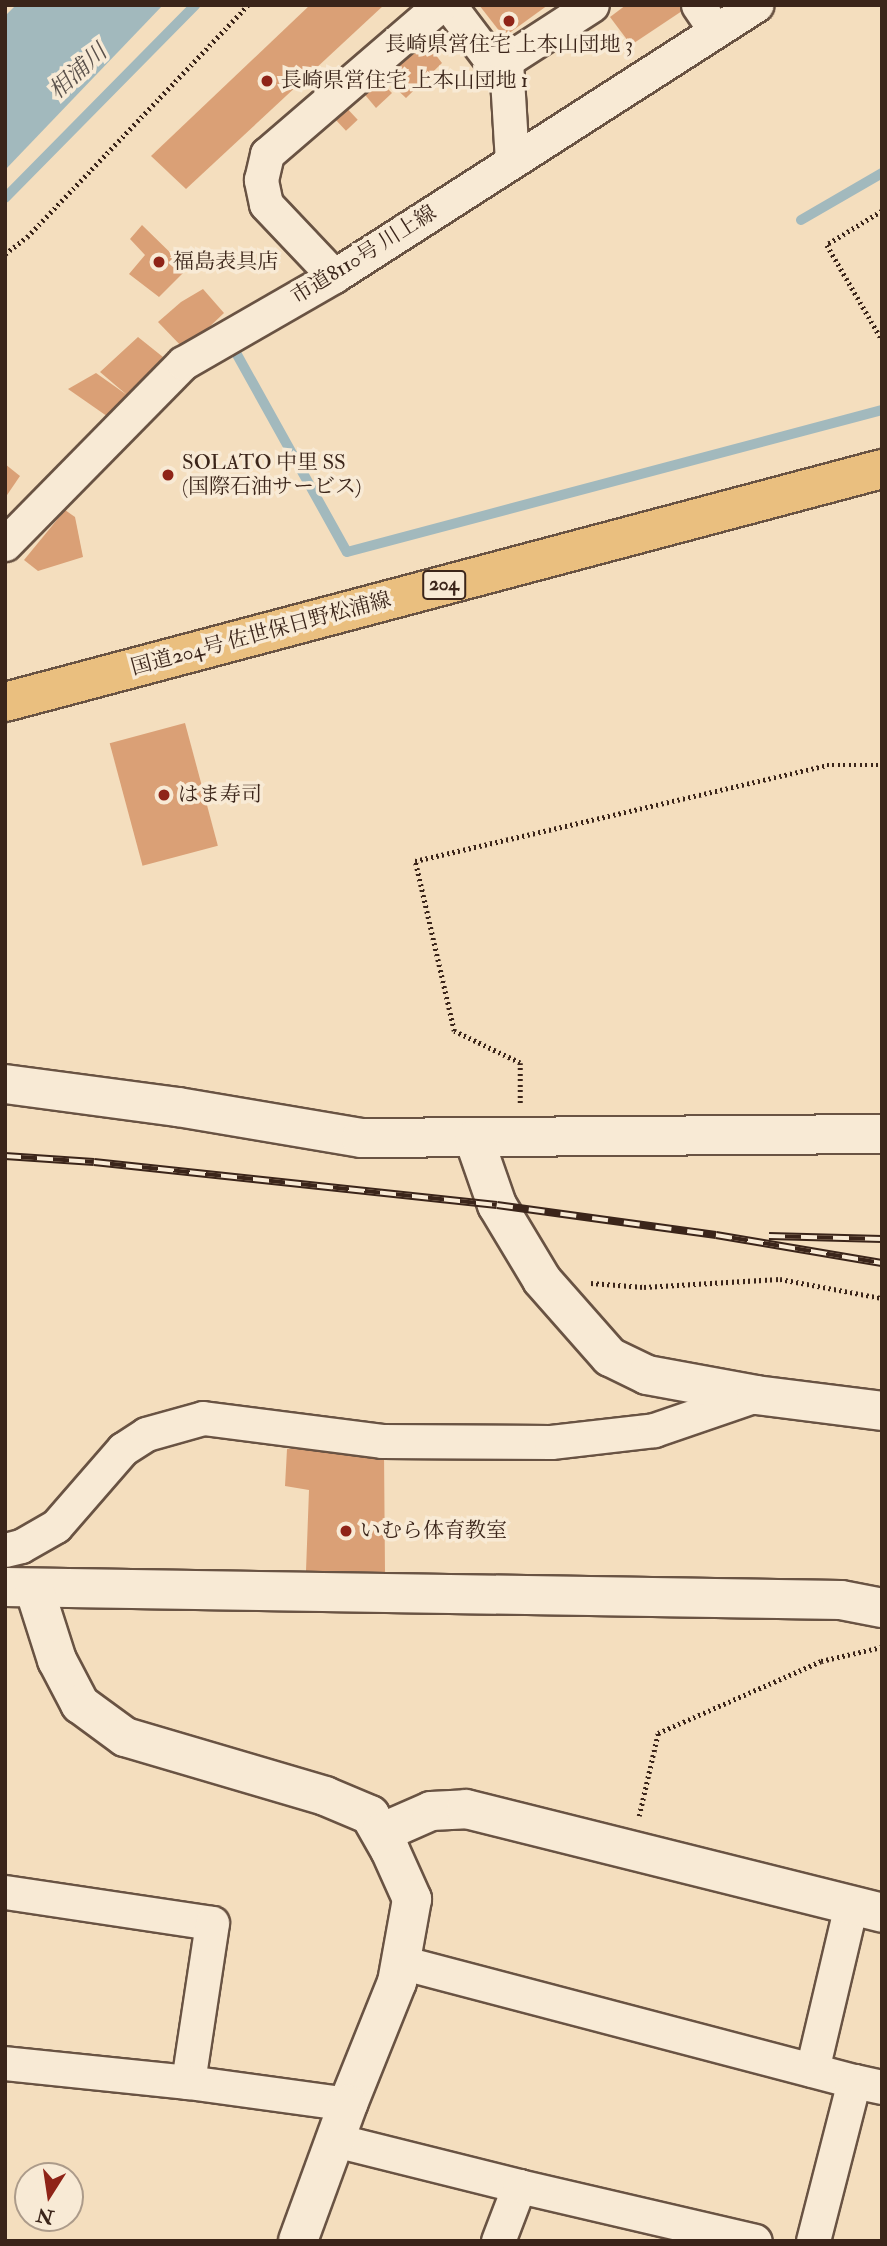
<!DOCTYPE html>
<meta charset="utf-8">
<style>
body{margin:0}
#map{position:relative;width:887px;height:2246px;overflow:hidden;background:#f4debe;font-family:"IM FELL Double Pica","Noto Serif JP",serif}
div>[style]{position:absolute}
.water>*{inset:0;background:#a2b9bd}
.stream>*{height:10px;margin:-5px;padding:0 5px;transform-origin:5px;border-radius:5px;background:#a2b9bd}
.building>*{inset:0;background:#daa076;transform-origin:0 0}
.path>*{height:4.5px;margin-top:-2.25px;transform-origin:0;background:repeating-linear-gradient(90deg,#3b251a 0 2px,transparent 0 5.5px)}
.roads{filter:drop-shadow(2px 0 #695343) drop-shadow(-2px 0 #695343) drop-shadow(0 2px #695343) drop-shadow(0 -2px #695343)}
.minor>*{height:33px;margin:-16.5px;padding:0 16.5px;transform-origin:16.5px;border-radius:16.5px;background:#f8ead5}
.tertiary>*{height:38px;margin:-19px;padding:0 19px;transform-origin:19px;border-radius:19px;background:#f8ead5}
.trunk>*{height:38px;margin:-19px;padding:0 19px;transform-origin:19px;border-radius:19px;background:#eabf7f}
.rail>*{height:8px;margin-top:-4px;transform-origin:0;background:repeating-linear-gradient(90deg,#f8ead5 0 16px,#3b251a 0 32px);box-sizing:border-box;border-block:2px solid #3b251a}
.dots>*{width:19px;height:19px;translate:-50% -50%;box-sizing:border-box;border:4px solid #f8ead5;border-radius:50%}
span{translate:-50% -50%;white-space:nowrap;text-align:center;line-height:1.15;-webkit-text-stroke:7px #f8ead5;paint-order:stroke}
.shield-label span{padding:2px 5px;background:#f8ead5;border:2px solid;border-radius:5px;-webkit-text-stroke-width:0}
.shield-label{font-size:19px;color:#3b251a;font-weight:700}
.poi-label{font-size:21px;color:#3b251a}
.left{translate:0 -50%;text-align:left}
.street-label{font-size:21px;color:#3b251a}
.water-label{font-size:23px;color:#5a514b;font-style:italic}
.frame{position:absolute;inset:0;border:7px solid #3b251a;pointer-events:none}
.north{position:absolute;left:14px;top:2162px;width:70px;height:70px;box-sizing:border-box;background:#f8ead5;border:2px solid #ac9b8a;border-radius:50%;rotate:192deg;font-size:19px;font-weight:700;line-height:28px;text-align:center;color:#3b251a}
.north::after{content:'';display:block;margin:auto;width:24px;height:32px;background:#8f2418;clip-path:polygon(50% 0,100% 100%,50% 72%,0 100%)}
</style>
<div id="map">
<div class="water">
<i style="clip-path:polygon(16px 5px,163px 5px,5px 170px,5px 16px)"></i>
</div>
<div class="stream">
<i style="left:5px;top:198px;width:271px;rotate:-45.4deg"></i>
<i style="left:801px;top:220px;width:94px;rotate:-30.1deg"></i>
<i style="left:230px;top:342px;width:240px;rotate:60.9deg"></i>
<i style="left:347px;top:552px;width:554px;rotate:-14.86deg"></i>
</div>
<div class="building">
<i style="clip-path:polygon(310px 5px,384px 5px,186px 189px,151px 156px)"></i>
<i style="clip-path:polygon(479px 5px,548px 5px,504px 37px)"></i>
<i style="clip-path:polygon(626px 5px,682px 5px,685px 9px,631px 45px,610px 17px)"></i>
<i style="clip-path:polygon(424px 40px,442px 63px,406px 98px,392px 85px,401px 77px,392px 70px)"></i>
<i style="clip-path:polygon(377px 78px,392px 93px,376px 108px,361px 90px)"></i>
<i style="left:342px;top:103px;width:23px;height:16px;rotate:47deg"></i>
<i style="clip-path:polygon(142px 225px,187px 269px,159px 297px,129px 274px,145px 255px,130px 239px)"></i>
<i style="clip-path:polygon(203px 289px,224px 313px,185px 350px,158px 322px,181px 302px)"></i>
<i style="clip-path:polygon(138px 337px,163px 357px,127px 395px,114px 421px,68px 389px,96px 373px,127px 395px,100px 372px)"></i>
<i style="clip-path:polygon(5px 464px,20px 476px,5px 498px)"></i>
<i style="clip-path:polygon(65px 510px,75px 517px,83px 557px,38px 571px,24px 560px)"></i>
<i style="left:185px;top:723px;width:127px;height:78px;rotate:75deg"></i>
<i style="clip-path:polygon(287px 1449px,384px 1450px,385px 1572px,306px 1571px,309px 1490px,285px 1486px)"></i>
</div>
<div class="path">
<i style="left:882px;top:211px;width:65px;rotate:148.3deg"></i>
<i style="left:827px;top:245px;width:110px;rotate:59.9deg"></i>
<i style="left:5px;top:254px;width:28px;rotate:-38deg"></i>
<i style="left:27px;top:237px;width:320px;rotate:-46.4deg"></i>
<i style="left:520px;top:1103px;width:40px;rotate:-90deg"></i>
<i style="left:520px;top:1063px;width:73px;rotate:-154.1deg"></i>
<i style="left:454px;top:1031px;width:174px;rotate:-102.9deg"></i>
<i style="left:415px;top:861px;width:423px;rotate:-13.1deg"></i>
<i style="left:827px;top:765px;width:55px"></i>
<i style="left:591px;top:1283px;width:53px;rotate:4.3deg"></i>
<i style="left:644px;top:1287px;width:136px;rotate:-3.4deg"></i>
<i style="left:780px;top:1279px;width:104px;rotate:10.6deg"></i>
<i style="left:639px;top:1816px;width:85px;rotate:-77.1deg"></i>
<i style="left:658px;top:1733px;width:178px;rotate:-23.8deg"></i>
<i style="left:821px;top:1661px;width:63px;rotate:-12.9deg"></i>
</div>
<div class="roads">
<div class="minor">
<i style="left:449px;top:5px;width:78px;rotate:52.8deg"></i>
<i style="left:496px;top:67px;width:114px;rotate:-32.9deg"></i>
<i style="left:698px;top:5px;width:30px;rotate:56deg"></i>
<i style="left:506px;top:61px;width:100px;rotate:86.6deg"></i>
<i style="left:334px;top:276px;width:99px;rotate:-133.4deg"></i>
<i style="left:266px;top:204px;width:25px;rotate:-102deg"></i>
<i style="left:261px;top:180px;width:27px;rotate:-77deg"></i>
<i style="left:267px;top:154px;width:228px;rotate:-40.7deg"></i>
<i style="left:5px;top:544px;width:254px;rotate:-45.5deg"></i>
<i style="left:183px;top:363px;width:174px;rotate:-29.9deg"></i>
<i style="left:334px;top:276px;width:502px;rotate:-32.71deg"></i>
<i style="left:5px;top:1550px;width:16px;rotate:-14deg"></i>
<i style="left:21px;top:1546px;width:40px;rotate:-29.7deg"></i>
<i style="left:56px;top:1526px;width:102px;rotate:-49deg"></i>
<i style="left:123px;top:1449px;width:27px;rotate:-33deg"></i>
<i style="left:146px;top:1434px;width:59px;rotate:-15.7deg"></i>
<i style="left:203px;top:1418px;width:180px;rotate:7.3deg"></i>
<i style="left:382px;top:1441px;width:169px;rotate:0.3deg"></i>
<i style="left:551px;top:1442px;width:104px;rotate:-6.6deg"></i>
<i style="left:654px;top:1430px;width:108px;rotate:-18.9deg"></i>
<i style="left:5px;top:1892px;width:209px;rotate:8.5deg"></i>
<i style="left:212px;top:1923px;width:161px;rotate:98.6deg"></i>
<i style="left:188px;top:2082px;width:184px;rotate:-174.1deg"></i>
<i style="left:400px;top:1962px;width:469px;rotate:14.7deg"></i>
<i style="left:854px;top:2081px;width:165px;rotate:104.4deg"></i>
<i style="left:812px;top:2070px;width:170px;rotate:-76.7deg"></i>
<i style="left:854px;top:2081px;width:29px;rotate:12deg"></i>
<i style="left:188px;top:2082px;width:162px;rotate:7.8deg"></i>
<i style="left:335px;top:2140px;width:190px;rotate:14deg"></i>
<i style="left:498px;top:2241px;width:59px;rotate:-69.1deg"></i>
<i style="left:519px;top:2186px;width:242px;rotate:13.1deg"></i>
</div>
<div class="tertiary">
<i style="left:5px;top:1084px;width:175px;rotate:7.6deg"></i>
<i style="left:178px;top:1107px;width:186px;rotate:9.6deg"></i>
<i style="left:361px;top:1138px;width:521px;rotate:-0.44deg"></i>
<i style="left:474px;top:1139px;width:70px;rotate:70.8deg"></i>
<i style="left:497px;top:1205px;width:87px;rotate:59deg"></i>
<i style="left:542px;top:1280px;width:103px;rotate:48.6deg"></i>
<i style="left:610px;top:1357px;width:41px;rotate:25.9deg"></i>
<i style="left:647px;top:1375px;width:111px;rotate:10.4deg"></i>
<i style="left:756px;top:1395px;width:127px;rotate:7.2deg"></i>
<i style="left:5px;top:1587px;width:836px;rotate:0.89deg"></i>
<i style="left:841px;top:1600px;width:42px;rotate:11deg"></i>
<i style="left:34px;top:1588px;width:76px;rotate:72.3deg"></i>
<i style="left:57px;top:1660px;width:50px;rotate:62.4deg"></i>
<i style="left:80px;top:1704px;width:56px;rotate:36.3deg"></i>
<i style="left:125px;top:1737px;width:209px;rotate:16.4deg"></i>
<i style="left:325px;top:1796px;width:49px;rotate:22.9deg"></i>
<i style="left:370px;top:1815px;width:40px;rotate:60.3deg"></i>
<i style="left:390px;top:1850px;width:54px;rotate:65.8deg"></i>
<i style="left:412px;top:1899px;width:84px;rotate:100.2deg"></i>
<i style="left:397px;top:1982px;width:131px;rotate:111.9deg"></i>
<i style="left:348px;top:2104px;width:146px;rotate:110.1deg"></i>
<i style="left:381px;top:1833px;width:55px;rotate:-23.7deg"></i>
<i style="left:431px;top:1811px;width:35px;rotate:-3deg"></i>
<i style="left:466px;top:1809px;width:429px;rotate:14deg"></i>
</div>
<div class="trunk">
<i style="left:5px;top:702px;width:907px;rotate:-14.88deg"></i>
</div>
</div>
<div class="rail">
<i style="left:5px;top:1156px;width:89px;rotate:3.9deg"></i>
<i style="left:94px;top:1162px;width:405px;rotate:6.1deg"></i>
<i style="left:497px;top:1205px;width:221px;rotate:7.8deg"></i>
<i style="left:716px;top:1235px;width:168px;rotate:9.6deg"></i>
<i style="left:769px;top:1236px;width:113px;rotate:1.5deg"></i>
</div>
<div class="dots">
<i style="left:509px;top:21px;background:#8f2418"></i>
<i style="left:267px;top:81px;background:#8f2418"></i>
<i style="left:159px;top:262px;background:#8f2418"></i>
<i style="left:168px;top:475px;background:#8f2418"></i>
<i style="left:164px;top:795px;background:#8f2418"></i>
<i style="left:346px;top:1531px;background:#8f2418"></i>
</div>
<div class="shield-label">
<span style="left:444px;top:585px">204</span>
</div>
<div class="poi-label">
<span style="left:509px;top:45px">長崎県営住宅 上本山団地 3</span>
<span class="left" style="left:281px;top:81px">長崎県営住宅 上本山団地 1</span>
<span class="left" style="left:173px;top:262px">福島表具店</span>
<span class="left" style="left:182px;top:475px">SOLATO 中里 SS<br>(国際石油サービス)</span>
<span class="left" style="left:178px;top:795px">はま寿司</span>
<span class="left" style="left:360px;top:1531px">いむら体育教室</span>
</div>
<div class="street-label">
<span style="left:364px;top:255px;rotate:-32deg">市道8110号 川上線</span>
<span style="left:261px;top:634px;rotate:-15deg">国道204号 佐世保日野松浦線</span>
</div>
<div class="water-label">
<span style="left:78px;top:72px;rotate:-42deg">相浦川</span>
</div>
<div class="frame"></div>
<div class="north">N</div>
</div>
